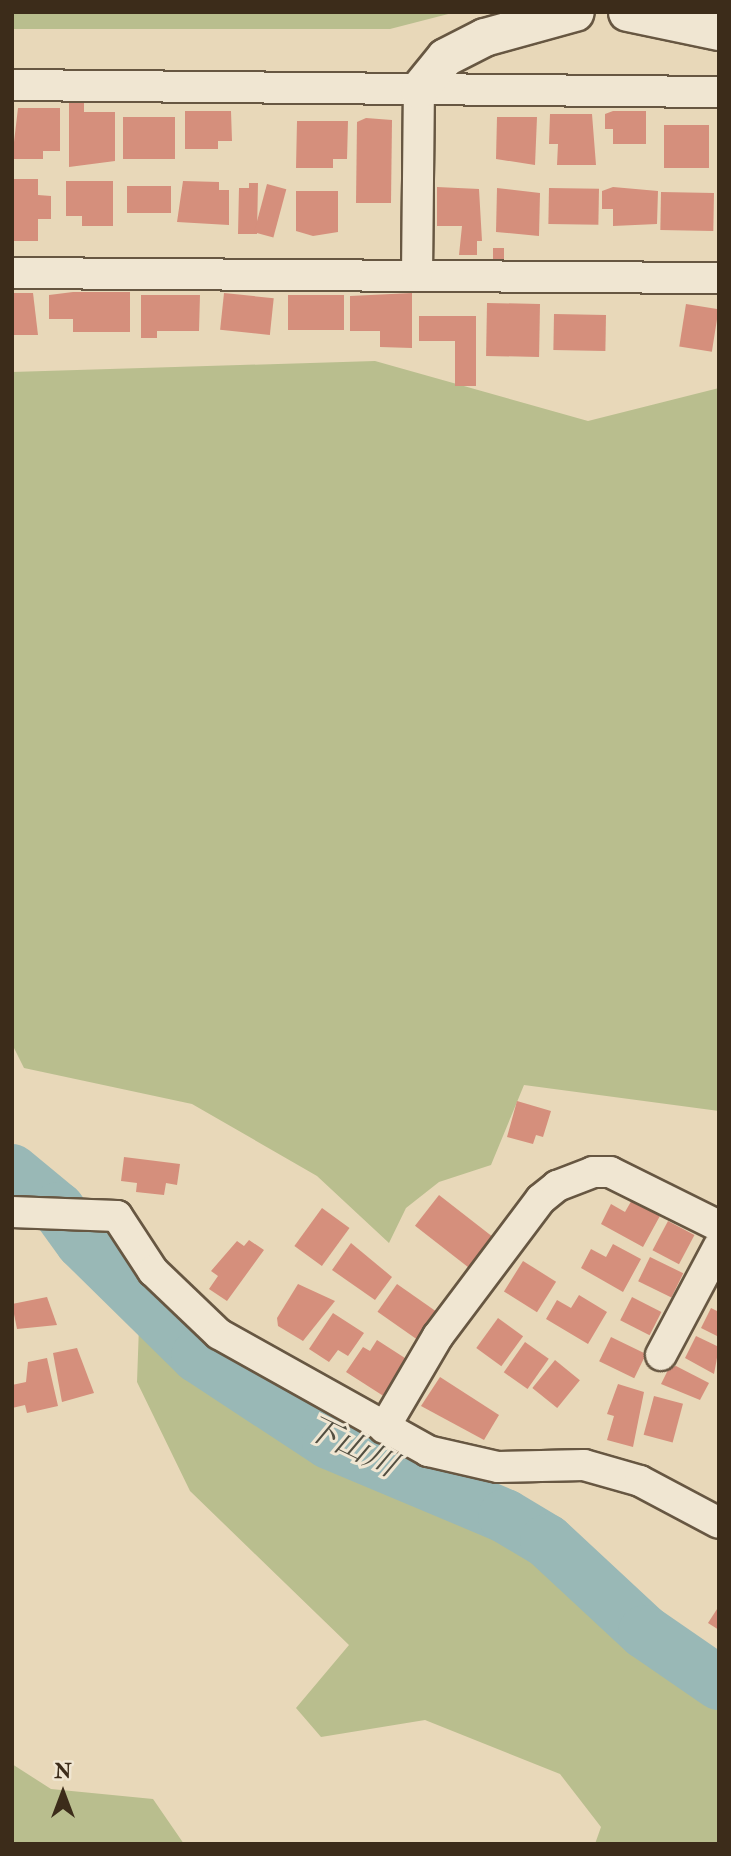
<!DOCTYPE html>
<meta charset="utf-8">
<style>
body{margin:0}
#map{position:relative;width:731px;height:1856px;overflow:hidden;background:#e8d8b9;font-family:"IM FELL Double Pica","Noto Serif JP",serif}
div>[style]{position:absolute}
.green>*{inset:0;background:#b9be8e}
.river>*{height:54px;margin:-27px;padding:0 27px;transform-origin:27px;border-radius:27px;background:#99b8b6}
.building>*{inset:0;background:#d58f7c;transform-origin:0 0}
.roads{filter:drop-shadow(2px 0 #675742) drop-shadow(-2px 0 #675742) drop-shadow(0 2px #675742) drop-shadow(0 -2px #675742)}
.minor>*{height:30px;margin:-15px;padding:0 15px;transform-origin:15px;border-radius:15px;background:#f0e6d2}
.tertiary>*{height:37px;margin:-18.5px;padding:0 18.5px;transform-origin:18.5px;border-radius:18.5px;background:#f0e6d2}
span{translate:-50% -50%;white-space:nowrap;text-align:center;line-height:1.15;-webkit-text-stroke:6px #f0e6d2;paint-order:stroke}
.water-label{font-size:32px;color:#534f41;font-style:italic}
.frame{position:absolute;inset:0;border:14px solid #3c2c1a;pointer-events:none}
.north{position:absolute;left:28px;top:1758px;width:70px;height:70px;-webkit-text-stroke:5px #f0e6d2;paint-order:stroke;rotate:0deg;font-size:19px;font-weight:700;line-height:28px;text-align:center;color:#3c2c1a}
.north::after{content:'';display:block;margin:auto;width:24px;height:32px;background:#3c2c1a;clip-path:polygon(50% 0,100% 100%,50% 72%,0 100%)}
</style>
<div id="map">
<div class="green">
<i style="clip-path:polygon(12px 12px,456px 12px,390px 29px,12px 29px)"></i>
<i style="clip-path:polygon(375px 361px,588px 421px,719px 388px,719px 1111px,524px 1085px,491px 1165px,439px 1182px,406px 1208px,389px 1243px,317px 1176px,192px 1104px,24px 1068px,12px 1044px,12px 372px)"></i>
<i style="clip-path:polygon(139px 1326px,207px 1381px,338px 1458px,530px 1552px,719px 1699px,719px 1844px,595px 1844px,601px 1827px,560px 1774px,425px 1720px,321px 1737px,296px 1708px,349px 1645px,190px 1491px,137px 1382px)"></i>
<i style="clip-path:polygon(12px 1764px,51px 1789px,153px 1799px,184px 1844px,12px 1844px)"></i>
</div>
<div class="river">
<i style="left:12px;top:1171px;width:60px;rotate:39.6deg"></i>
<i style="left:58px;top:1209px;width:41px;rotate:54deg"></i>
<i style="left:82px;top:1242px;width:163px;rotate:44.5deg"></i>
<i style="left:198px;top:1356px;width:157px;rotate:33.3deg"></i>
<i style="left:329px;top:1442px;width:191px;rotate:22.8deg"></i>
<i style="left:505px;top:1516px;width:49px;rotate:30.8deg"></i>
<i style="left:547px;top:1541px;width:134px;rotate:42.9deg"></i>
<i style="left:645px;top:1632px;width:90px;rotate:34.6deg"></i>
</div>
<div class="building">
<i style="clip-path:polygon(69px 99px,84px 99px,84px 112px,115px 112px,115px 161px,69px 167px)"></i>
<i style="clip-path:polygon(18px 108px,60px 108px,60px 151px,43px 151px,43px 159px,12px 159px)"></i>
<i style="clip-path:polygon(185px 111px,231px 111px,232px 141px,218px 141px,218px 149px,185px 149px)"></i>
<i style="clip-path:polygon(613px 111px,646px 111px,646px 144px,613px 144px,613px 129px,605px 129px,605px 114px)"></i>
<i style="clip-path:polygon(550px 114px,592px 114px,596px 165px,557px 165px,558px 144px,549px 144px)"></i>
<i style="left:175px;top:117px;width:42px;height:52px;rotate:90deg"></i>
<i style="clip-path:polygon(497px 117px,537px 117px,535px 165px,496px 159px)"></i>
<i style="clip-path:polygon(366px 118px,392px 120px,391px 203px,356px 203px,357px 122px)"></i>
<i style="clip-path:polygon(297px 121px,348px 121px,347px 159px,333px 159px,333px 168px,296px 168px)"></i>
<i style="left:664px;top:125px;width:45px;height:43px"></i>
<i style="clip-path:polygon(12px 179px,38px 179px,38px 195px,51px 196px,51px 219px,38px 219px,38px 241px,12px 241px)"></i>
<i style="clip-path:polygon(66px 181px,113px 181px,113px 226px,82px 226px,82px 216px,66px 216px)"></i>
<i style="clip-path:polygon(183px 181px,219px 182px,219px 190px,229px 190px,229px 225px,177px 222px)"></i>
<i style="clip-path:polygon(249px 183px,258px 183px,257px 234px,238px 234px,239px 188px,249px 188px)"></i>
<i style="left:267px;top:184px;width:20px;height:50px;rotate:15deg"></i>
<i style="left:127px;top:186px;width:44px;height:27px"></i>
<i style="clip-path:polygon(437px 187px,479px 189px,482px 241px,477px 241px,477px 255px,459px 255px,462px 226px,437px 226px)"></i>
<i style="clip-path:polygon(613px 187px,658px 191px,657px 224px,613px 226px,613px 209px,602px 209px,602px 191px)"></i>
<i style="clip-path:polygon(497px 188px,540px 193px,539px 236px,496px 232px)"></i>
<i style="left:549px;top:188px;width:50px;height:36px;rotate:1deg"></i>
<i style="clip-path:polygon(296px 191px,338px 191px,338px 232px,313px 236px,296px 231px)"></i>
<i style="left:661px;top:192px;width:53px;height:38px;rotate:1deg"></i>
<i style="left:493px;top:248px;width:11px;height:14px"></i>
<i style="clip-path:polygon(73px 292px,130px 292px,130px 332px,73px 332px,73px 319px,49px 319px,49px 295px)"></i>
<i style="clip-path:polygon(12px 293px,33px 293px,38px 335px,12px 335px)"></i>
<i style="left:224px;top:293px;width:50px;height:37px;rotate:6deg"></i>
<i style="clip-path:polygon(412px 293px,412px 348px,380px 347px,380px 331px,350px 331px,350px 296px)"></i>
<i style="clip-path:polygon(141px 295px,200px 295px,199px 331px,157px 331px,157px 338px,141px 338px)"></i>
<i style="left:344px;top:295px;width:35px;height:56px;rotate:90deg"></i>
<i style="left:487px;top:303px;width:53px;height:53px;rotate:1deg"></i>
<i style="left:686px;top:304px;width:33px;height:43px;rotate:9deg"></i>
<i style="left:554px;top:314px;width:52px;height:36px;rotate:1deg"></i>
<i style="clip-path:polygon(419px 316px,476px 316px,476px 386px,455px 386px,455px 341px,419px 341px)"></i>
<i style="clip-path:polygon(517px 1101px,551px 1111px,543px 1137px,536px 1135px,533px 1144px,507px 1137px)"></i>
<i style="clip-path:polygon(124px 1157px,180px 1164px,177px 1185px,166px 1183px,164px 1195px,136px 1192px,137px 1183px,121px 1181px)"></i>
<i style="left:439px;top:1195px;width:68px;height:39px;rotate:38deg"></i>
<i style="clip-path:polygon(633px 1198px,661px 1214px,643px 1247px,601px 1224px,611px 1204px,625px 1212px)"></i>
<i style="left:322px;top:1208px;width:34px;height:47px;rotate:36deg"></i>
<i style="left:668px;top:1221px;width:30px;height:33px;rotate:28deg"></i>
<i style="clip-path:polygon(249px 1240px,264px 1250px,227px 1301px,209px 1289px,218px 1276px,211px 1271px,237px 1241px,244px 1246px)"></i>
<i style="clip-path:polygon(351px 1243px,392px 1277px,375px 1300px,332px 1270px)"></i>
<i style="clip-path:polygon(613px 1244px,641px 1259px,623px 1292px,581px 1268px,591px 1249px,606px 1257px)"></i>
<i style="left:650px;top:1257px;width:37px;height:27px;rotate:26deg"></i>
<i style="left:523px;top:1261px;width:39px;height:36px;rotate:32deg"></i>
<i style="clip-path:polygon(298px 1284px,335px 1301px,303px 1341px,278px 1326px,277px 1318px)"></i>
<i style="left:397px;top:1284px;width:51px;height:34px;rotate:35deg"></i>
<i style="clip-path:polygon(579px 1295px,607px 1312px,588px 1344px,546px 1319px,557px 1300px,571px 1308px)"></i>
<i style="clip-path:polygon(47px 1297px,57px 1325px,17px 1329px,12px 1304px)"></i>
<i style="left:632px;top:1297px;width:33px;height:26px;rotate:27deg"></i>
<i style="clip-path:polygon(711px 1308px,719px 1312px,719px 1337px,701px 1328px)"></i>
<i style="clip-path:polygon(333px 1313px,364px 1333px,348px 1356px,338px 1350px,329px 1362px,309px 1349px)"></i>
<i style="left:498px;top:1318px;width:31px;height:37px;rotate:36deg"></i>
<i style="clip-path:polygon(696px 1336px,719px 1347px,714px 1374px,685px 1358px)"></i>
<i style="left:611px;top:1337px;width:39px;height:27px;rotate:26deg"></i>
<i style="clip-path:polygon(377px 1340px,408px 1360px,385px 1397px,346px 1372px,363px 1347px,370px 1351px)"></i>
<i style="left:525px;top:1342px;width:29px;height:37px;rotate:35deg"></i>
<i style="clip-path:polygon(77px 1348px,94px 1393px,62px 1402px,53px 1353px)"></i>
<i style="clip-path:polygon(47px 1358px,58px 1406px,27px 1413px,25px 1405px,12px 1408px,12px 1385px,26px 1382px,28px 1362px)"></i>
<i style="left:555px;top:1360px;width:32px;height:36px;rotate:39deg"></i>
<i style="clip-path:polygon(676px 1366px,709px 1383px,700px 1400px,661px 1384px,669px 1368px)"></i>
<i style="clip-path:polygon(440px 1377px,499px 1415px,484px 1440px,421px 1406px)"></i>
<i style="clip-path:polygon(618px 1384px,644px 1392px,633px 1447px,607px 1440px,614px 1416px,607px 1414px)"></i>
<i style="left:654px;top:1396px;width:30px;height:40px;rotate:15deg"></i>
<i style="clip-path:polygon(719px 1606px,719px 1630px,708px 1623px)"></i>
</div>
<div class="roads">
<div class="minor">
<i style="left:12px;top:85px;width:707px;rotate:0.57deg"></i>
<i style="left:12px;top:273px;width:707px;rotate:0.41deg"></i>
<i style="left:417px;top:275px;width:186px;rotate:-89.4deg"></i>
<i style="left:12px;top:1212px;width:105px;rotate:2.2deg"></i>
<i style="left:117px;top:1216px;width:66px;rotate:56.8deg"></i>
<i style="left:153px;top:1271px;width:91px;rotate:43.7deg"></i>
<i style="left:219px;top:1334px;width:240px;rotate:29.2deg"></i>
<i style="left:428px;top:1451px;width:72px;rotate:12.9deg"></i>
<i style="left:498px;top:1467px;width:86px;rotate:-1.3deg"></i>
<i style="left:584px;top:1465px;width:58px;rotate:15.9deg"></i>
<i style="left:640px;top:1481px;width:89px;rotate:28deg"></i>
<i style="left:661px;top:1355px;width:123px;rotate:-62deg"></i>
<i style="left:384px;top:1428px;width:107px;rotate:-59.6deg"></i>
<i style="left:438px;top:1336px;width:171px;rotate:-53.1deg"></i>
<i style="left:541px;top:1199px;width:21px;rotate:-39deg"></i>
<i style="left:557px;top:1186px;width:39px;rotate:-21deg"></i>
<i style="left:593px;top:1172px;width:17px"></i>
<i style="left:610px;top:1172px;width:122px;rotate:26.4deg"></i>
</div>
<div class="tertiary">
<i style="left:627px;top:12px;width:94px;rotate:11.7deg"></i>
<i style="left:419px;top:89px;width:41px;rotate:-50.9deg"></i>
<i style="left:445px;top:57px;width:44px;rotate:-27.1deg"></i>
<i style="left:484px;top:37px;width:94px;rotate:-15.4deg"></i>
</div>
</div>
<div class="water-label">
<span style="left:351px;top:1447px;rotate:26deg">下山川</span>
</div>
<div class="frame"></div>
<div class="north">N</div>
</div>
